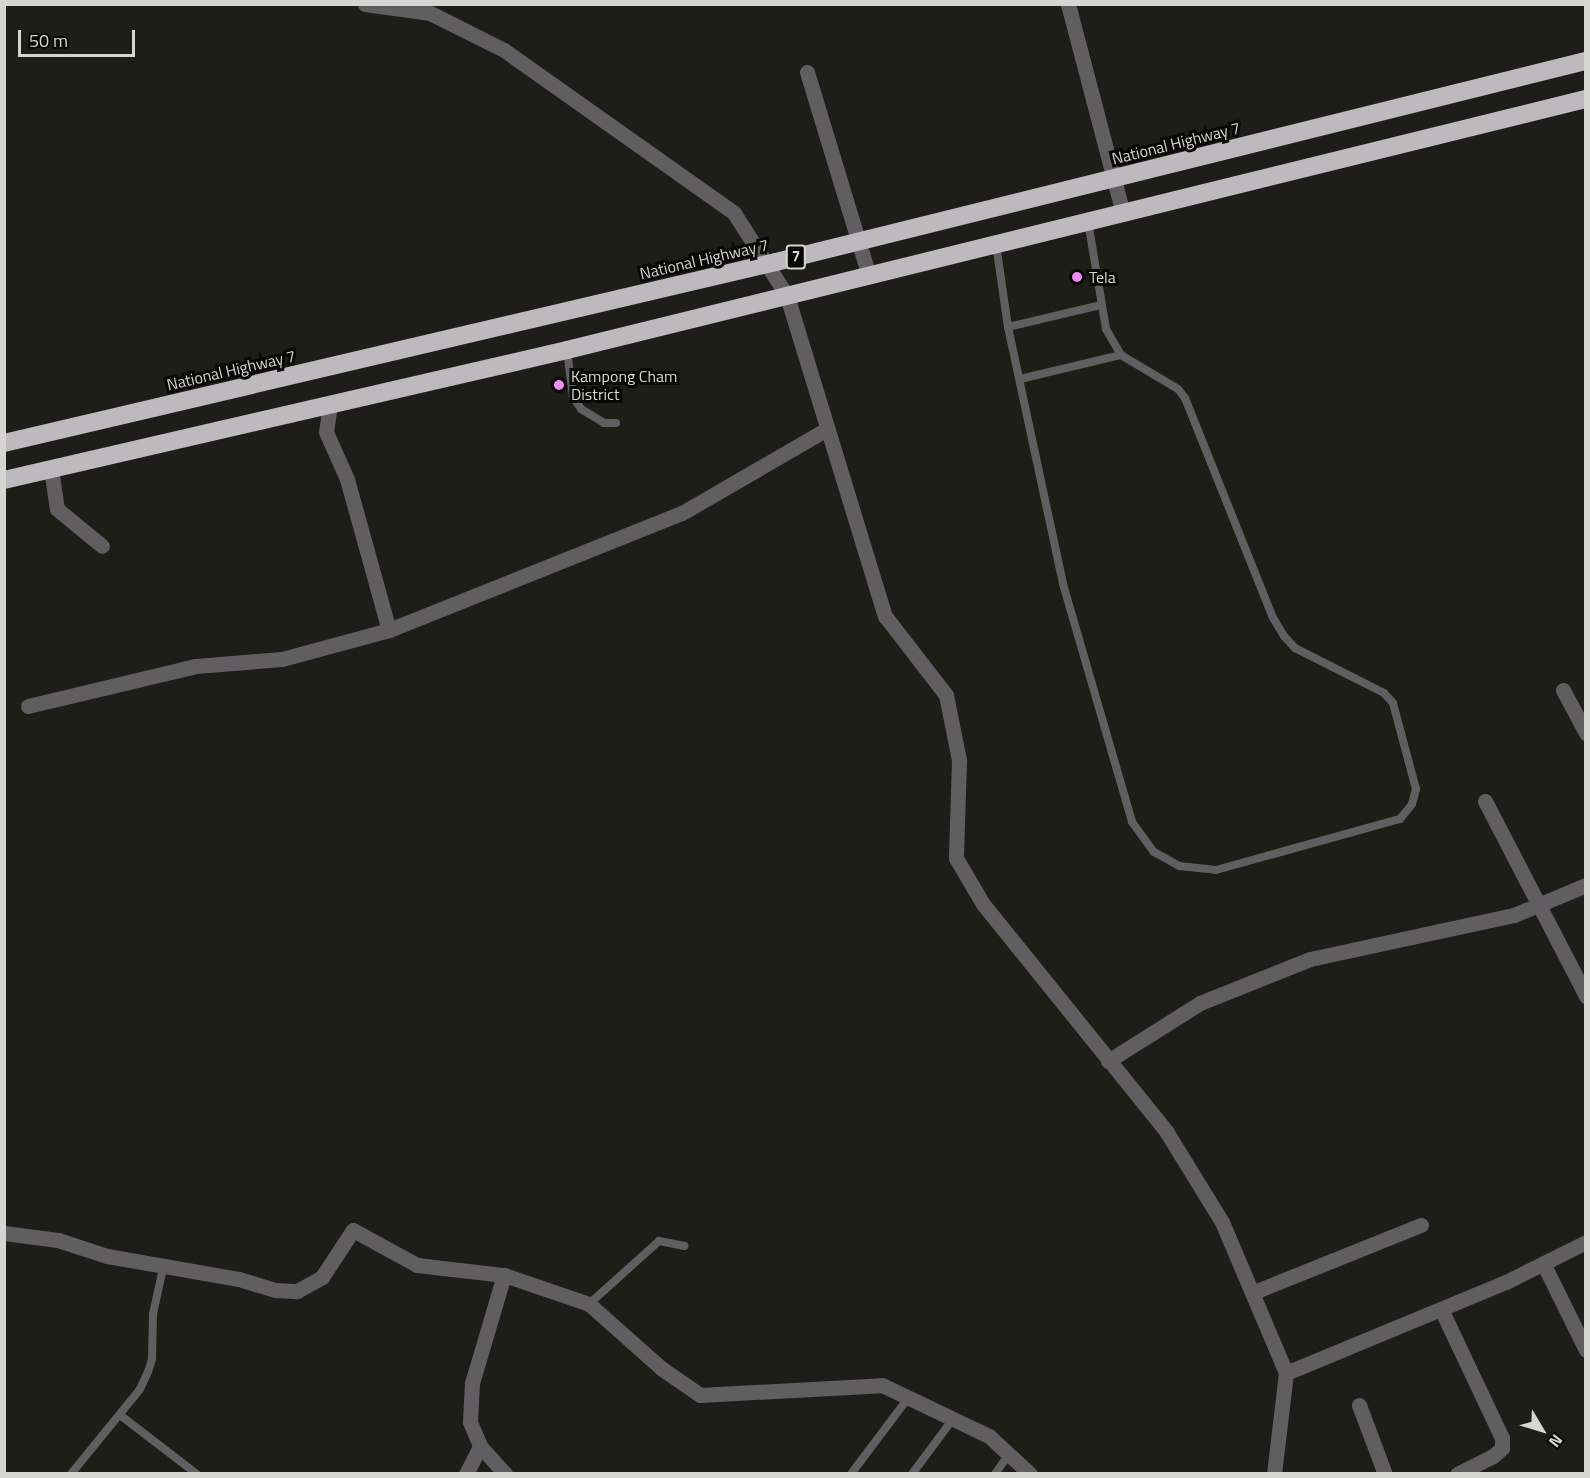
<!DOCTYPE html>
<style>
body{margin:0}
#map{position:relative;width:1590px;height:1478px;overflow:hidden;background:#1e1e18;font-family:"Titillium Web",sans-serif}
div>[style]{position:absolute}
.lane>*{height:8px;margin:-4px;padding:0 4px;transform-origin:4px;border-radius:4px;background:#605e60}
.street>*{height:15px;margin:-7.5px;padding:0 7.5px;transform-origin:7.5px;border-radius:7.5px;background:#605e60}
.highway>*{height:18px;margin:-9px;padding:0 9px;transform-origin:9px;border-radius:9px;background:#beb8bf}
.dots>*{width:16px;height:16px;translate:-50% -50%;box-sizing:border-box;border:3px solid #080806;border-radius:50%}
span{translate:-50% -50%;white-space:nowrap;text-align:center;line-height:1.15;-webkit-text-stroke:6px #080806;paint-order:stroke}
.shield-label span{padding:2px 4px;background:#080806;border:2px solid;border-radius:4px;-webkit-text-stroke-width:0}
.shield-label{font-size:15px;color:#d5d5d1;font-weight:700}
.street-label{font-size:16px;color:#d5d5d1}
.poi-label{font-size:16px;color:#d5d5d1}
.left{translate:0 -50%;text-align:left}
.frame{position:absolute;inset:0;border:6px solid #d5d5d1;pointer-events:none}
.north{position:absolute;left:1512px;top:1400px;width:60px;height:60px;-webkit-text-stroke:4px #080806;paint-order:stroke;rotate:128deg;font-size:16px;font-weight:700;line-height:24px;text-align:center;color:#d5d5d1}
.north::after{content:'';display:block;margin:auto;width:21px;height:27px;background:#d5d5d1;clip-path:polygon(50% 0,100% 100%,50% 72%,0 100%)}
.scale{position:absolute;left:18px;top:30px;width:117px;height:27px;box-sizing:border-box;border:3px solid #d5d5d1;border-top:0;padding-left:8px;font-size:18px;line-height:21px;white-space:nowrap;color:#d5d5d1;-webkit-text-stroke:4px #080806;paint-order:stroke}
</style>
<div id="map">
<div class="lane">
<i style="left:996px;top:244px;width:84px;rotate:81.8deg"></i>
<i style="left:1008px;top:327px;width:263px;rotate:77.9deg"></i>
<i style="left:1063px;top:584px;width:248px;rotate:73.8deg"></i>
<i style="left:1132px;top:822px;width:37px;rotate:54deg"></i>
<i style="left:1154px;top:852px;width:29px;rotate:29deg"></i>
<i style="left:1179px;top:866px;width:37px;rotate:6deg"></i>
<i style="left:1216px;top:870px;width:191px;rotate:-15.5deg"></i>
<i style="left:1400px;top:819px;width:19px;rotate:-51deg"></i>
<i style="left:1412px;top:804px;width:16px;rotate:-75deg"></i>
<i style="left:1416px;top:789px;width:89px;rotate:-105deg"></i>
<i style="left:1393px;top:703px;width:13px;rotate:-132deg"></i>
<i style="left:1384px;top:693px;width:100px;rotate:-153.2deg"></i>
<i style="left:1295px;top:648px;width:16px;rotate:-133deg"></i>
<i style="left:1284px;top:636px;width:21px;rotate:-121deg"></i>
<i style="left:1273px;top:618px;width:237px;rotate:-111.8deg"></i>
<i style="left:1185px;top:398px;width:11px;rotate:-128deg"></i>
<i style="left:1178px;top:389px;width:66px;rotate:-149.2deg"></i>
<i style="left:1121px;top:355px;width:30px;rotate:-120deg"></i>
<i style="left:1106px;top:329px;width:109px;rotate:-99.5deg"></i>
<i style="left:1008px;top:327px;width:96px;rotate:-13.3deg"></i>
<i style="left:567px;top:350px;width:47px;rotate:82.7deg"></i>
<i style="left:573px;top:397px;width:14px;rotate:56deg"></i>
<i style="left:581px;top:409px;width:27px;rotate:31deg"></i>
<i style="left:604px;top:423px;width:12px"></i>
<i style="left:1020px;top:379px;width:104px;rotate:-13.4deg"></i>
<i style="left:589px;top:1304px;width:94px;rotate:-42deg"></i>
<i style="left:659px;top:1241px;width:26px;rotate:11deg"></i>
<i style="left:120px;top:1415px;width:97px;rotate:37.5deg"></i>
<i style="left:71px;top:1474px;width:109px;rotate:-50.9deg"></i>
<i style="left:140px;top:1389px;width:19px;rotate:-65deg"></i>
<i style="left:148px;top:1372px;width:14px;rotate:-73deg"></i>
<i style="left:152px;top:1359px;width:45px;rotate:-88.7deg"></i>
<i style="left:153px;top:1314px;width:51px;rotate:-77.6deg"></i>
<i style="left:851px;top:1474px;width:95px;rotate:-53.1deg"></i>
<i style="left:912px;top:1474px;width:69px;rotate:-53.3deg"></i>
<i style="left:995px;top:1474px;width:24px;rotate:-55deg"></i>
</div>
<div class="street">
<i style="left:365px;top:4px;width:66px;rotate:7.9deg"></i>
<i style="left:430px;top:13px;width:83px;rotate:26.6deg"></i>
<i style="left:504px;top:50px;width:282px;rotate:35.3deg"></i>
<i style="left:734px;top:213px;width:98px;rotate:57.4deg"></i>
<i style="left:787px;top:296px;width:335px;rotate:73deg"></i>
<i style="left:885px;top:616px;width:100px;rotate:52.3deg"></i>
<i style="left:946px;top:695px;width:66px;rotate:78.7deg"></i>
<i style="left:959px;top:760px;width:98px;rotate:91.8deg"></i>
<i style="left:956px;top:858px;width:53px;rotate:59.6deg"></i>
<i style="left:983px;top:904px;width:292px;rotate:51.1deg"></i>
<i style="left:1166px;top:1131px;width:107px;rotate:58.4deg"></i>
<i style="left:1222px;top:1222px;width:164px;rotate:67deg"></i>
<i style="left:1286px;top:1373px;width:102px;rotate:96.8deg"></i>
<i style="left:1068px;top:4px;width:216px;rotate:75.3deg"></i>
<i style="left:807px;top:72px;width:213px;rotate:73.1deg"></i>
<i style="left:330px;top:404px;width:28px;rotate:98deg"></i>
<i style="left:326px;top:432px;width:51px;rotate:65.9deg"></i>
<i style="left:347px;top:479px;width:157px;rotate:74.5deg"></i>
<i style="left:51px;top:469px;width:40px;rotate:81.5deg"></i>
<i style="left:57px;top:509px;width:58px;rotate:39.4deg"></i>
<i style="left:1563px;top:690px;width:49px;rotate:61.9deg"></i>
<i style="left:28px;top:706px;width:173px;rotate:-13.4deg"></i>
<i style="left:196px;top:666px;width:86px;rotate:-4.7deg"></i>
<i style="left:282px;top:659px;width:111px;rotate:-15.2deg"></i>
<i style="left:389px;top:630px;width:315px;rotate:-21.8deg"></i>
<i style="left:682px;top:513px;width:168px;rotate:-30.1deg"></i>
<i style="left:1485px;top:801px;width:220px;rotate:62.6deg"></i>
<i style="left:1108px;top:1061px;width:109px;rotate:-32.2deg"></i>
<i style="left:1200px;top:1003px;width:118px;rotate:-21.8deg"></i>
<i style="left:1310px;top:959px;width:209px;rotate:-12.2deg"></i>
<i style="left:1514px;top:915px;width:78px;rotate:-22.6deg"></i>
<i style="left:4px;top:1233px;width:54px;rotate:7.4deg"></i>
<i style="left:58px;top:1240px;width:52px;rotate:18.1deg"></i>
<i style="left:107px;top:1256px;width:134px;rotate:9.9deg"></i>
<i style="left:239px;top:1279px;width:38px;rotate:17deg"></i>
<i style="left:275px;top:1290px;width:22px;rotate:3deg"></i>
<i style="left:297px;top:1291px;width:29px;rotate:-29deg"></i>
<i style="left:322px;top:1277px;width:56px;rotate:-56.6deg"></i>
<i style="left:353px;top:1230px;width:73px;rotate:28.7deg"></i>
<i style="left:417px;top:1265px;width:88px;rotate:6.6deg"></i>
<i style="left:504px;top:1275px;width:90px;rotate:18.8deg"></i>
<i style="left:589px;top:1304px;width:96px;rotate:41.6deg"></i>
<i style="left:661px;top:1368px;width:47px;rotate:34.7deg"></i>
<i style="left:700px;top:1395px;width:182px;rotate:-3.1deg"></i>
<i style="left:882px;top:1385px;width:119px;rotate:25.5deg"></i>
<i style="left:989px;top:1436px;width:56px;rotate:42.8deg"></i>
<i style="left:1544px;top:1265px;width:95px;rotate:63.7deg"></i>
<i style="left:504px;top:1275px;width:113px;rotate:106.5deg"></i>
<i style="left:472px;top:1383px;width:39px;rotate:93deg"></i>
<i style="left:470px;top:1422px;width:26px;rotate:67deg"></i>
<i style="left:480px;top:1446px;width:38px;rotate:48deg"></i>
<i style="left:1254px;top:1292px;width:180px;rotate:-21.9deg"></i>
<i style="left:1441px;top:1309px;width:143px;rotate:64.7deg"></i>
<i style="left:1502px;top:1438px;width:10px;rotate:90deg"></i>
<i style="left:1502px;top:1448px;width:12px;rotate:138deg"></i>
<i style="left:1493px;top:1456px;width:40px;rotate:153.4deg"></i>
<i style="left:1286px;top:1373px;width:238px;rotate:-22.5deg"></i>
<i style="left:1506px;top:1282px;width:89px;rotate:-26.6deg"></i>
<i style="left:1359px;top:1405px;width:74px;rotate:69.4deg"></i>
<i style="left:466px;top:1474px;width:31px;rotate:-63deg"></i>
</div>
<div class="highway">
<i style="left:4px;top:443px;width:793px;rotate:-13.2deg"></i>
<i style="left:776px;top:262px;width:835px;rotate:-13.94deg"></i>
<i style="left:4px;top:480px;width:578px;rotate:-13deg"></i>
<i style="left:567px;top:350px;width:1049px;rotate:-13.84deg"></i>
</div>
<div class="dots">
<i style="left:1077px;top:277px;background:#ef8bf7"></i>
<i style="left:559px;top:385px;background:#ef8bf7"></i>
</div>
<div class="shield-label">
<span style="left:796px;top:257px">7</span>
</div>
<div class="street-label">
<span style="left:1176px;top:143px;rotate:-14deg">National Highway 7</span>
<span style="left:704px;top:259px;rotate:-13deg">National Highway 7</span>
<span style="left:231px;top:370px;rotate:-13deg">National Highway 7</span>
</div>
<div class="poi-label">
<span class="left" style="left:1089px;top:277px">Tela</span>
<span class="left" style="left:571px;top:385px">Kampong Cham<br>District</span>
</div>
<div class="frame"></div>
<div class="north">N</div>
<div class="scale">50 m</div>
</div>
